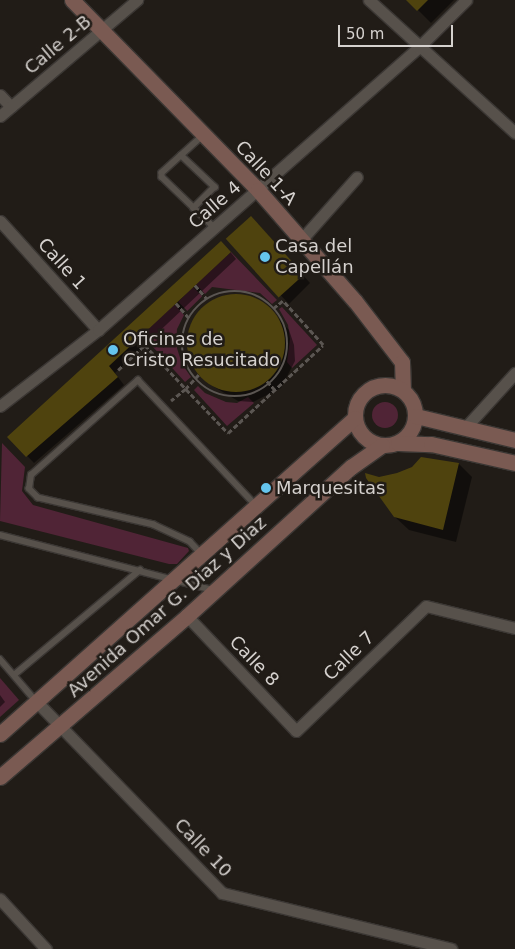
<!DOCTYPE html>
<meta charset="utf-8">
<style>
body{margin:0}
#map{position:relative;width:515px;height:949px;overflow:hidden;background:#211c17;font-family:"DejaVu Sans",sans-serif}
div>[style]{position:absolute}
.green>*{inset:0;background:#502436;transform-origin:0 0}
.round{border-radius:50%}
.shadow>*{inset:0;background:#0007}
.building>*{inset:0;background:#4f430e;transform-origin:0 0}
.path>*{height:2.5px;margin-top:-1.25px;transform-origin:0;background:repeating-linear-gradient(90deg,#5b5652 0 5px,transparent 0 7.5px)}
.path>.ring{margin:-1.25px;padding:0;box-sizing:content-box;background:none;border:2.5px solid #5b5652;border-radius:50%}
.roads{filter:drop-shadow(1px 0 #3b3734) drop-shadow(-1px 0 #3b3734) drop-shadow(0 1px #3b3734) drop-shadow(0 -1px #3b3734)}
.lane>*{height:5.5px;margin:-2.75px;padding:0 2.75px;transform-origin:2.75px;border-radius:2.75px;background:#57514b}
.street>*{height:11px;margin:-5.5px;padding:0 5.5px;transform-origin:5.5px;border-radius:5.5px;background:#57514b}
.secondary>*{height:15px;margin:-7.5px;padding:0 7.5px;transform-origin:7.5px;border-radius:7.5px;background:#7a5a52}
.secondary>.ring{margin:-7.5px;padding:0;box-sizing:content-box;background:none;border:15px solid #7a5a52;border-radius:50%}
.dots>*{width:14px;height:14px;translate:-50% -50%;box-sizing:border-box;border:2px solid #211c17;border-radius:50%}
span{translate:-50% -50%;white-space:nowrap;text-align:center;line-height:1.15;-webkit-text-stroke:5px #211c17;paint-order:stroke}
.street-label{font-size:18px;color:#d5d1ce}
.poi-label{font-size:18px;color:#d5d1ce}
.left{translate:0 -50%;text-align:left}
.scale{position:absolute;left:338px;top:25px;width:115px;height:22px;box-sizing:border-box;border:2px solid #d5d1ce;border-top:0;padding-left:6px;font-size:15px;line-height:18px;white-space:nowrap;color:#d5d1ce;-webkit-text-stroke:4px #211c17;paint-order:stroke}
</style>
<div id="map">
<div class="green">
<i style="clip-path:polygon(231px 252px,277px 300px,272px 304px,260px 293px,212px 287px,205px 294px,196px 284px)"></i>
<i style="left:193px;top:287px;width:13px;height:21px;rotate:45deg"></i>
<i style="clip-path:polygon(174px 304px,184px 315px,177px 329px,176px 345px,182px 364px,191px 377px,185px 382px,142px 335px)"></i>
<i style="clip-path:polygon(282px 307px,317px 345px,292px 368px,287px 362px,290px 339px,288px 325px,279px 309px)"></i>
<i style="clip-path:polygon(198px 386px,205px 393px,226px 402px,237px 403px,248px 397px,254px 403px,227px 426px,194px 390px)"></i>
<i class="round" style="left:372px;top:402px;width:26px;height:26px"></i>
<i style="clip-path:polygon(2px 443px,25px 467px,22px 491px,33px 505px,188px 548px,189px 551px,177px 564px,169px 564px,0 521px)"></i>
<i style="clip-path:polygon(0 678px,19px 700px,0 717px)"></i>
</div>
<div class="shadow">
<i style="clip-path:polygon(408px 0,454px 0,431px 23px)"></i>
<i style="clip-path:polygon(258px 224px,310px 283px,289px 304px,227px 239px)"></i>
<i style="clip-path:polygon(228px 249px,236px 259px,115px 373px,124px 385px,34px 463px,9px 437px)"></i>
<i style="clip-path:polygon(239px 295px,255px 298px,268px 307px,289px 330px,294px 345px,295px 361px,281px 388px,253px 402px,238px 401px,211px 385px,191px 361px,188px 345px,190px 329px,197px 315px,208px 303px,223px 296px)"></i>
<i style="clip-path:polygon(459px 464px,472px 477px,456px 542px,409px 530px,395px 517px,378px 479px)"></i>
<i style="clip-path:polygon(0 695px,5px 702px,0 707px)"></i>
</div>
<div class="building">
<i style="clip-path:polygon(406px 0,428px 0,417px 11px)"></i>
<i style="left:251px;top:216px;width:79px;height:34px;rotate:48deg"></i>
<i style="clip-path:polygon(221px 241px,231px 252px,109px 366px,118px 377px,26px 457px,7px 437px)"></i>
<i class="round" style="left:187px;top:294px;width:98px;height:98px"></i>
<i style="clip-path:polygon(421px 457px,459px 463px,443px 530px,394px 517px,366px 478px,365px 473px,379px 477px,397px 473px,412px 467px)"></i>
</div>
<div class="path">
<i style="left:195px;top:285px;width:18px;rotate:49deg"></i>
<i class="ring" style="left:182px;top:291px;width:103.5px;height:103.5px"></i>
<i style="left:176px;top:303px;width:20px;rotate:49deg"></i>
<i style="left:118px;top:370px;width:37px;rotate:-43deg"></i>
<i style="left:145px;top:345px;width:60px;rotate:47deg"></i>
<i style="left:186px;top:389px;width:19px;rotate:141deg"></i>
<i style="left:199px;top:375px;width:19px;rotate:133deg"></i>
<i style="left:186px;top:389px;width:61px;rotate:46.3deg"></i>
<i style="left:228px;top:433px;width:129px;rotate:-42.8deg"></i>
<i style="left:323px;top:345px;width:59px;rotate:-132.3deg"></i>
<i style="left:283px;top:301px;width:14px;rotate:141deg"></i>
<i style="left:267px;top:381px;width:12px;rotate:48deg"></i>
</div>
<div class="roads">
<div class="lane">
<i style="left:203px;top:136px;width:55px;rotate:137.9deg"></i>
<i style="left:162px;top:173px;width:4px;rotate:90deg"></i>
<i style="left:162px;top:177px;width:74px;rotate:43.9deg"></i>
<i style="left:181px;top:155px;width:47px;rotate:43.3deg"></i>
<i style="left:215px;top:187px;width:30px;rotate:135deg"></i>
<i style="left:0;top:535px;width:220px;rotate:14.5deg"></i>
<i style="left:201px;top:554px;width:16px;rotate:-133deg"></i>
<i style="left:190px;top:542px;width:40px;rotate:-155deg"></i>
<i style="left:154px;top:525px;width:119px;rotate:-166.9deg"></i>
<i style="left:38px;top:498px;width:13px;rotate:-135deg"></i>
<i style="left:29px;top:489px;width:14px;rotate:-82deg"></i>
<i style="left:31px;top:475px;width:143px;rotate:-41.6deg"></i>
<i style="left:138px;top:380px;width:172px;rotate:46.7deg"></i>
<i style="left:0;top:659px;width:55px;rotate:49.4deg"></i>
<i style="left:14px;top:675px;width:164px;rotate:-39.8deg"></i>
</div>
<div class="street">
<i style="left:369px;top:0;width:197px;rotate:42.3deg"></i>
<i style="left:0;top:95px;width:16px;rotate:47deg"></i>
<i style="left:0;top:116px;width:180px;rotate:-40.3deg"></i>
<i style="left:0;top:221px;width:147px;rotate:48deg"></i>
<i style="left:301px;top:240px;width:84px;rotate:-48.4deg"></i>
<i style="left:0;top:406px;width:124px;rotate:-37.8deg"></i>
<i style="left:98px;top:330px;width:427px;rotate:-41.4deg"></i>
<i style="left:418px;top:48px;width:68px;rotate:-45deg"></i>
<i style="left:464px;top:429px;width:76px;rotate:-47.7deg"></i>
<i style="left:187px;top:616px;width:158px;rotate:46.5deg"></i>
<i style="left:296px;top:731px;width:180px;rotate:-43.9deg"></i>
<i style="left:426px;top:606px;width:92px;rotate:13.9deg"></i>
<i style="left:36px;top:701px;width:267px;rotate:45.9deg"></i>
<i style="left:222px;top:893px;width:236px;rotate:13.7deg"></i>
<i style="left:0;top:899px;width:68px;rotate:47.4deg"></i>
</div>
<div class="secondary">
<i style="left:72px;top:0;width:266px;rotate:45.6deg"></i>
<i style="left:258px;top:190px;width:147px;rotate:48.9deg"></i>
<i style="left:355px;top:301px;width:77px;rotate:52.4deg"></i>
<i style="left:402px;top:362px;width:28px;rotate:88deg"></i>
<i class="ring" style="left:355px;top:385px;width:45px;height:45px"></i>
<i style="left:416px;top:416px;width:102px;rotate:13.6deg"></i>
<i style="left:398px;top:443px;width:33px;rotate:2deg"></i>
<i style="left:431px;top:444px;width:86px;rotate:12.7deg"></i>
<i style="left:0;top:734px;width:475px;rotate:-41.7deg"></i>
<i style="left:0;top:777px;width:247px;rotate:-40.7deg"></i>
<i style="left:187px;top:616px;width:222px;rotate:-42.3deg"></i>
<i style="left:351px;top:467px;width:38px;rotate:-35deg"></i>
</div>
</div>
<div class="dots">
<i style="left:265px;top:257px;background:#65c5ee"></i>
<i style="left:113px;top:350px;background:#65c5ee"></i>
<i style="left:266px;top:488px;background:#65c5ee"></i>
</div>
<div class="street-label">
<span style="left:58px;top:45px;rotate:-40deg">Calle 2-B</span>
<span style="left:266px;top:173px;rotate:47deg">Calle 1-A</span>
<span style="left:215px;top:205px;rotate:-41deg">Calle 4</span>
<span style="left:62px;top:264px;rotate:48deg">Calle 1</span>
<span style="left:167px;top:607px;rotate:-42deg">Avenida Omar G. Diaz y Diaz</span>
<span style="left:349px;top:656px;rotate:-44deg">Calle 7</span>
<span style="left:254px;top:661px;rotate:46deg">Calle 8</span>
<span style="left:203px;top:848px;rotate:46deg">Calle 10</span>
</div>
<div class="poi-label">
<span class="left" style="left:275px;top:257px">Casa del<br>Capellán</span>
<span class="left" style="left:123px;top:350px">Oficinas de<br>Cristo Resucitado</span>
<span class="left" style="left:276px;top:488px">Marquesitas</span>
</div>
<div class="scale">50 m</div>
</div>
